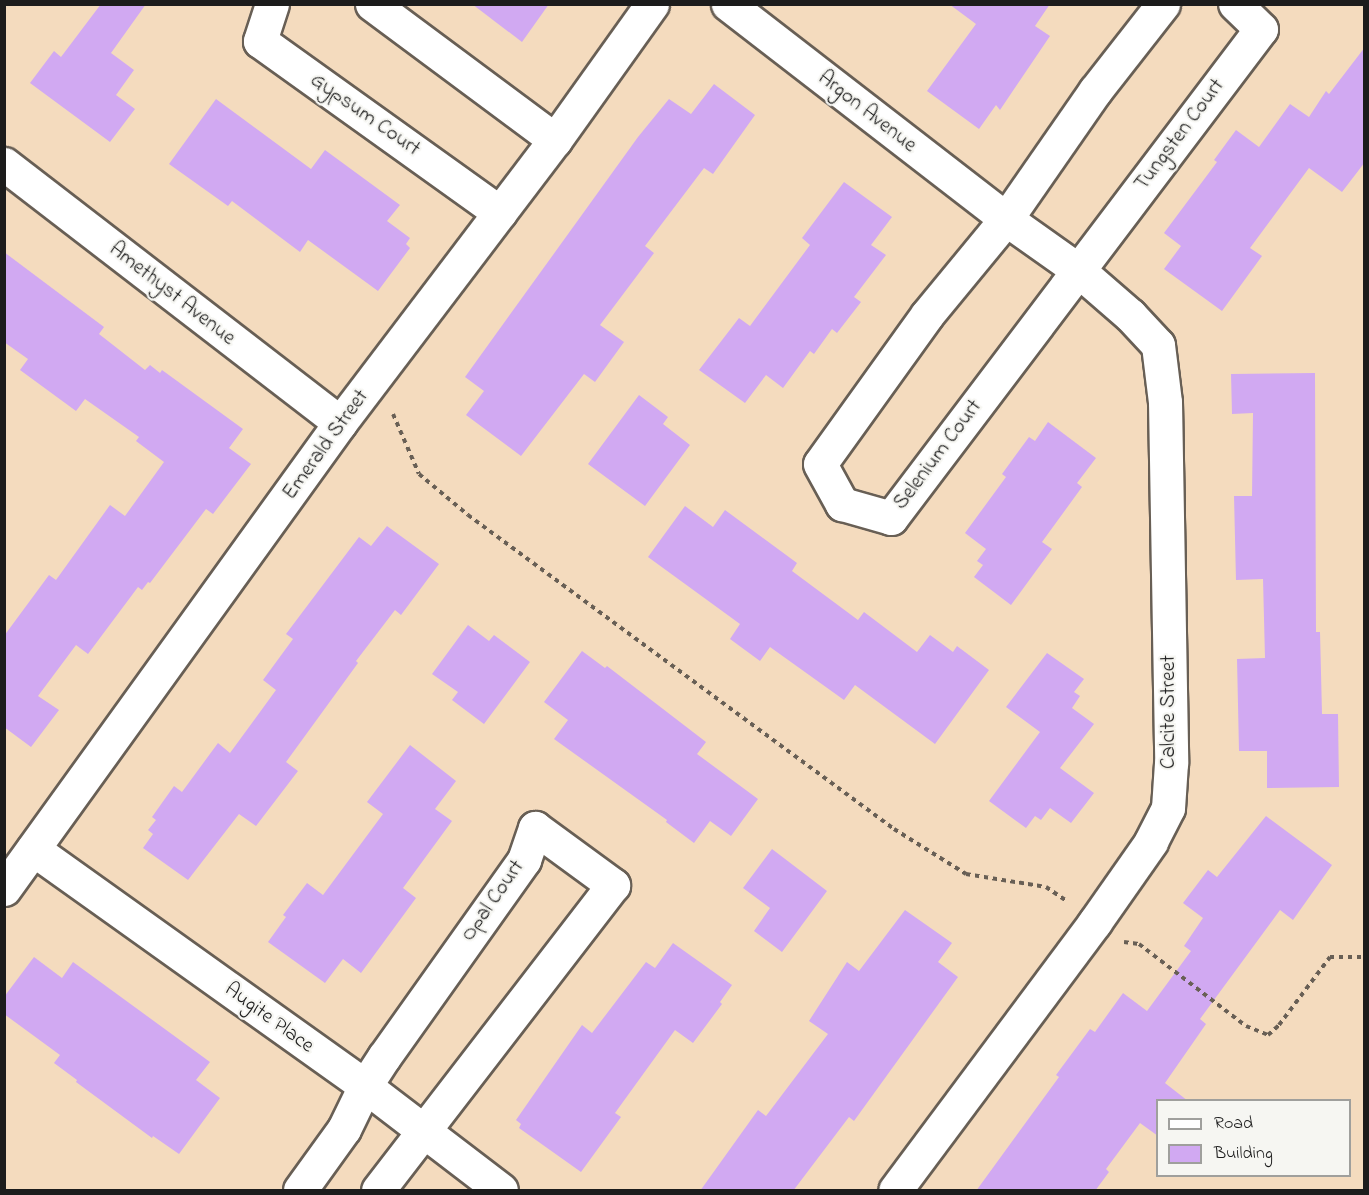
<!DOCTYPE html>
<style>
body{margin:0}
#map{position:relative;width:1369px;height:1195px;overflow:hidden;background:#f4dbbe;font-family:"Indie Flower",sans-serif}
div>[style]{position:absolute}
.building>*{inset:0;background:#d1a9f2}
.path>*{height:4px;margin-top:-2px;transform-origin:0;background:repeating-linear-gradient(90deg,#685f55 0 4.5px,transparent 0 9px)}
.roads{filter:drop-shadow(2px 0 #685f55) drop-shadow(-2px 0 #685f55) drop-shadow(0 2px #685f55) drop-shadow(0 -2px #685f55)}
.minor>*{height:33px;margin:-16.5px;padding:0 16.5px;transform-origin:16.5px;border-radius:16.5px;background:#fff}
span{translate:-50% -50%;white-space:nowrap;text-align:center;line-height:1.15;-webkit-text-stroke:4.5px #f6f6f2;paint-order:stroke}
.street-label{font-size:21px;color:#1c1c1c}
.frame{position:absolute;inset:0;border:6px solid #1c1c1c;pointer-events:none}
.legend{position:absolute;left:1156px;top:1099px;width:195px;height:78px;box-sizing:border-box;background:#f6f6f2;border:2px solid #9f9f9c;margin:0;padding:8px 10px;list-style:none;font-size:18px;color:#1c1c1c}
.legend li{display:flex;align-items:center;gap:12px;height:30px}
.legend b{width:30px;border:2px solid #9f9f9c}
</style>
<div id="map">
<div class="building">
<i style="clip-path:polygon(101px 4px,146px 4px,111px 53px,134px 70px,116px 95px,135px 109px,110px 142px,30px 83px,54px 51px,61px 57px)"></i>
<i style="clip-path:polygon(472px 4px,549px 4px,522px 42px)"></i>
<i style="clip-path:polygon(949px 4px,1050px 4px,1035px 26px,1050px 36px,1000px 110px,996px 105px,979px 129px,927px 91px,976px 24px)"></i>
<i style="clip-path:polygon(1365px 47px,1365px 162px,1342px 192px,1309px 168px,1250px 248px,1262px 256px,1222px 311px,1164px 269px,1181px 246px,1164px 233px,1217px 162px,1214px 160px,1236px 130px,1259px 147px,1290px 104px,1309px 117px,1326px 91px,1329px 94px)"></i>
<i style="clip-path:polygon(714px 84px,755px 115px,713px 174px,704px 168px,645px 246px,654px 253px,600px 325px,624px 342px,595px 382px,584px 374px,521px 456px,466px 415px,484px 391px,465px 377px,638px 137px,669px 99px,691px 114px)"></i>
<i style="clip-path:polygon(216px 99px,311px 169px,325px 150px,400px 205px,387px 221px,410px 238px,406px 244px,410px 248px,378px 291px,308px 240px,300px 252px,232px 201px,228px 206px,169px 164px)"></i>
<i style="clip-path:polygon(844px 182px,892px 217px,871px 245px,886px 255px,854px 297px,861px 302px,837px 333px,832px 329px,814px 354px,810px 351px,783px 388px,766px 375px,745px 403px,699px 370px,739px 318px,750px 326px,810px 245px,802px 238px)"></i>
<i style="clip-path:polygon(4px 252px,104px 327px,99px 334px,145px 370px,150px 365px,160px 373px,162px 370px,243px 429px,229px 448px,251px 464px,213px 514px,206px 509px,150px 583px,148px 582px,142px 590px,138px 587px,88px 654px,76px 645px,38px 696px,59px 710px,31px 747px,4px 727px,4px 636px,49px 575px,56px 580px,110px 505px,125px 516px,164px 462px,136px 441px,139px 437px,85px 399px,76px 411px,20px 370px,28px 359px,4px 342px)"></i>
<i style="clip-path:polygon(1315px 373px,1316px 632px,1320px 632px,1322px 714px,1338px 714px,1339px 787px,1267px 788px,1267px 751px,1239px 751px,1237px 659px,1265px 658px,1263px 579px,1236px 580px,1234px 496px,1252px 496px,1253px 413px,1232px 414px,1231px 374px)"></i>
<i style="clip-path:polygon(639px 395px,668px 417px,663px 424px,690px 445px,645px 506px,588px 464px)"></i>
<i style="clip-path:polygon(1048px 422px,1096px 458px,1077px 483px,1082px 487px,1042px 542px,1052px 549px,1011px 605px,974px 577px,983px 565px,977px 561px,986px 549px,965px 533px,1006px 477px,1002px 474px,1029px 437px,1035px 441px)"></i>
<i style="clip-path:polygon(685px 506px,713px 527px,725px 510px,797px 563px,792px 571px,858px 620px,864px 612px,917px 652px,930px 635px,953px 652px,957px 646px,989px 670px,935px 744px,855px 685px,844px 700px,770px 647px,760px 661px,730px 639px,740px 624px,648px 557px)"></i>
<i style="clip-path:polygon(387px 526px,439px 564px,401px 615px,395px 610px,356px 661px,358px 663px,286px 762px,298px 771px,256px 826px,239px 814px,188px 880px,143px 848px,153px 834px,148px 830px,156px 820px,152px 817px,174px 786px,182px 792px,218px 743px,230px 753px,276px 690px,263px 680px,293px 639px,286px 634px,359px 537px,371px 546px)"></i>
<i style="clip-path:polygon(468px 625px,489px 641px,494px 635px,530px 662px,484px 724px,452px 700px,458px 692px,432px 674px)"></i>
<i style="clip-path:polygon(582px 651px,605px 668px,607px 666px,706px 742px,697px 754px,758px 799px,731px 836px,710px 821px,694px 843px,666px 822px,667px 820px,554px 739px,568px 720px,544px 702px)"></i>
<i style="clip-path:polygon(1047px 653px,1084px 679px,1074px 692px,1080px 696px,1072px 708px,1094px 724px,1060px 768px,1094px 793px,1071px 823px,1050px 808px,1041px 820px,1035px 816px,1026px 828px,989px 801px,1040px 732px,1006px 707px)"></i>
<i style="clip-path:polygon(410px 745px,456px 781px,435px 809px,452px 821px,403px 888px,416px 898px,361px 973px,343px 959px,325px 983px,268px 942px,286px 917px,283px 915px,307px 883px,323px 895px,383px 814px,367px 802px)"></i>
<i style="clip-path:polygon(1266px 816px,1332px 865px,1293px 920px,1280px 910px,1200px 1019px,1206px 1024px,1165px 1083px,1188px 1101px,1158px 1101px,1158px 1136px,1140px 1123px,1106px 1169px,1109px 1172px,1095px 1191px,976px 1191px,1059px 1077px,1056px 1075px,1090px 1029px,1095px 1032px,1123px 993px,1147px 1011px,1191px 951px,1184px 946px,1203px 918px,1183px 903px,1208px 870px,1217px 877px)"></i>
<i style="clip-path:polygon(772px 849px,827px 891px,782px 952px,754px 931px,770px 908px,743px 888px)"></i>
<i style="clip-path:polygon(905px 910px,952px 943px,938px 962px,958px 977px,854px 1121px,849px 1117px,793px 1191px,700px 1191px,758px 1110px,766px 1116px,828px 1034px,809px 1021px,847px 962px,859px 971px)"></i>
<i style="clip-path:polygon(673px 943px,732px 985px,720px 1002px,722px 1004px,693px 1043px,675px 1030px,615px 1113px,621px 1117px,581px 1172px,519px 1128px,521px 1124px,516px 1120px,582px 1025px,592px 1033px,646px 962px,655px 968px)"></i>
<i style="clip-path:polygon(34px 957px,62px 978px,73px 962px,210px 1062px,196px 1080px,220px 1098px,179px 1154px,153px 1136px,152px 1138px,76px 1082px,77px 1080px,54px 1063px,60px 1055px,4px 1014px,4px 997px)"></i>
</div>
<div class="path">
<i style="left:393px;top:414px;width:65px;rotate:66.6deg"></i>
<i style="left:419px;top:474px;width:64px;rotate:39.9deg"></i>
<i style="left:468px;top:515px;width:529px;rotate:36.39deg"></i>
<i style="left:894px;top:829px;width:85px;rotate:32deg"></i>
<i style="left:966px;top:874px;width:81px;rotate:9.2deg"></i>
<i style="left:1046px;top:887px;width:25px;rotate:34deg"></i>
<i style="left:1124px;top:942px;width:15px;rotate:8deg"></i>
<i style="left:1139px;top:944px;width:135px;rotate:37.5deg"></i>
<i style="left:1246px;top:1026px;width:24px;rotate:22deg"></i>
<i style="left:1268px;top:1035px;width:15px;rotate:-42deg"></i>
<i style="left:1279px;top:1025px;width:85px;rotate:-53.1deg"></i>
<i style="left:1330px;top:957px;width:34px"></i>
</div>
<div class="roads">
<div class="minor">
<i style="left:272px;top:4px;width:39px;rotate:108deg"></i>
<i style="left:260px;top:41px;width:295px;rotate:35.6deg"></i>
<i style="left:372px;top:4px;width:228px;rotate:36.6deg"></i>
<i style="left:728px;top:4px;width:351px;rotate:37.7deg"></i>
<i style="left:1006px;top:219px;width:88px;rotate:35.3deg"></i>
<i style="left:1078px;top:270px;width:69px;rotate:40.9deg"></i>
<i style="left:1130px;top:315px;width:41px;rotate:47deg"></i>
<i style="left:1158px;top:345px;width:57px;rotate:83deg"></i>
<i style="left:1165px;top:402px;width:361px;rotate:89deg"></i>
<i style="left:1171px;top:763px;width:45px;rotate:93.8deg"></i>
<i style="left:1168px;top:808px;width:38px;rotate:117deg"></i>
<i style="left:1151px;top:842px;width:98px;rotate:125deg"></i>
<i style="left:1095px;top:922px;width:334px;rotate:126.7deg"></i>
<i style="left:1163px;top:4px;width:110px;rotate:128deg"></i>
<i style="left:1095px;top:91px;width:156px;rotate:124.8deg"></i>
<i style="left:1006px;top:219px;width:124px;rotate:129.5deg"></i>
<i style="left:927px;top:315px;width:183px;rotate:125.7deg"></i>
<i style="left:820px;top:464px;width:46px;rotate:61.2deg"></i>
<i style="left:842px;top:504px;width:51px;rotate:15.9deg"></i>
<i style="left:891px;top:518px;width:613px;rotate:-52.89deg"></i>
<i style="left:1261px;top:29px;width:36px;rotate:-136deg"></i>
<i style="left:4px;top:164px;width:424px;rotate:37.6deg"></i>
<i style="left:33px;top:849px;width:408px;rotate:35.5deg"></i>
<i style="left:365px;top:1086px;width:171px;rotate:37.4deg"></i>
<i style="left:4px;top:889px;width:575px;rotate:-54.21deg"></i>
<i style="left:340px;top:423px;width:355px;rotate:-52.8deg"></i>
<i style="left:555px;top:140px;width:167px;rotate:-54.5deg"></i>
<i style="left:300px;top:1190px;width:75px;rotate:-54.2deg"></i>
<i style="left:344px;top:1129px;width:48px;rotate:-64deg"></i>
<i style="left:365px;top:1086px;width:35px;rotate:-57deg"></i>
<i style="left:384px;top:1057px;width:242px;rotate:-54.6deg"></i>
<i style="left:524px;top:860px;width:34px;rotate:-71deg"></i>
<i style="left:535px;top:828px;width:97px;rotate:36.2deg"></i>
<i style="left:613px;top:885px;width:385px;rotate:127.6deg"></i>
</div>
</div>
<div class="street-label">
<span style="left:867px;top:112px;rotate:38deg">Argon Avenue</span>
<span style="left:365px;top:115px;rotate:35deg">Gypsum Court</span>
<span style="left:1180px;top:135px;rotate:-53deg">Tungsten Court</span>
<span style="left:172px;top:294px;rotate:38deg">Amethyst Avenue</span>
<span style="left:326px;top:445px;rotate:-54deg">Emerald Street</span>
<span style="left:938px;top:455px;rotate:-53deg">Selenium Court</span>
<span style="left:1169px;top:712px;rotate:-90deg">Calcite Street</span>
<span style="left:493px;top:901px;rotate:-55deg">Opal Court</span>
<span style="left:269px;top:1018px;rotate:36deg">Augite Place</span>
</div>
<div class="frame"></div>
<ul class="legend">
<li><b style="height:8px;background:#fff"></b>Road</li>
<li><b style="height:16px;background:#d1a9f2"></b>Building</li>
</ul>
</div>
